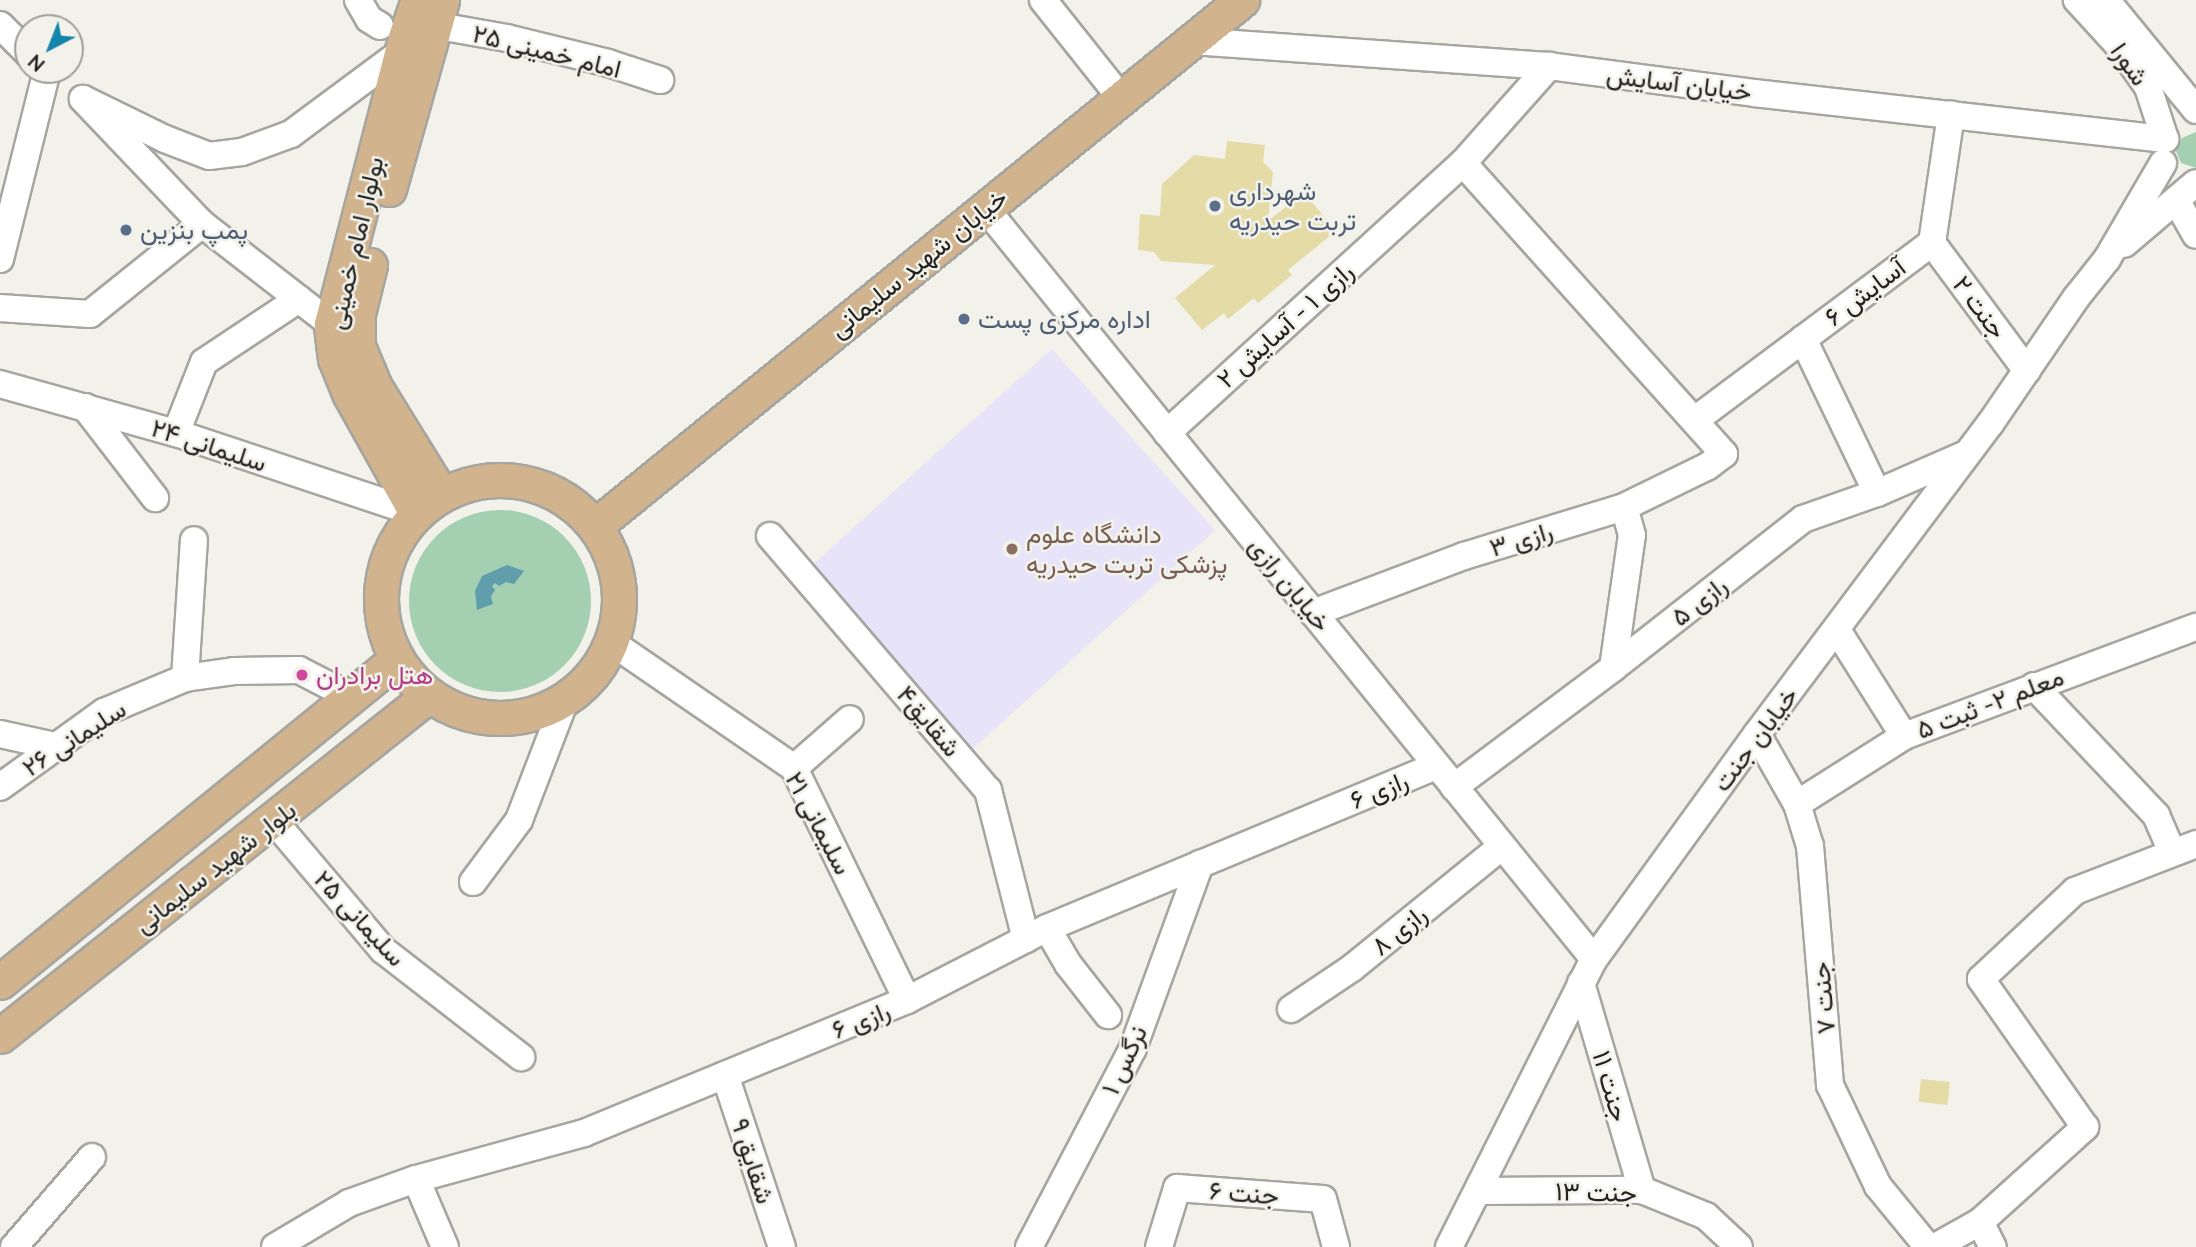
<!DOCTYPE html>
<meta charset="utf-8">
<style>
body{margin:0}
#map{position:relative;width:2196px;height:1247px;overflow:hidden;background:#f2f1ea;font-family:Mulish,Vazirmatn,sans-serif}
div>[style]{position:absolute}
.education>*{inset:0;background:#e7e4fa;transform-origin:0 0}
.green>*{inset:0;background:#a5cfb1}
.round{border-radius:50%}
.water>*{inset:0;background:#5f9eaa}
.building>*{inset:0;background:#e4dba7;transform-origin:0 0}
.roads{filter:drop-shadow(2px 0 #a6a59f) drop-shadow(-2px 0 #a6a59f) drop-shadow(0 2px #a6a59f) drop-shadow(0 -2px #a6a59f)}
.minor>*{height:26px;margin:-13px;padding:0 13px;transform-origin:13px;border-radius:13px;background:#fff}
.major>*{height:33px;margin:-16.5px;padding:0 16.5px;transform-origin:16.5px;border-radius:16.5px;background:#d1b38d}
.major>.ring{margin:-16.5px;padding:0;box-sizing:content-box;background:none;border:33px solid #d1b38d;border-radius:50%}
.dots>*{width:19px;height:19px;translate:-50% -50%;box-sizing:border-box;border:4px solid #f2f1ea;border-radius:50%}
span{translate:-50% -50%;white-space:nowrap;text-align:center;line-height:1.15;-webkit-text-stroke:5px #f2f1ea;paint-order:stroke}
.street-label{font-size:26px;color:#222220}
.service-label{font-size:26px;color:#4e5e75}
.left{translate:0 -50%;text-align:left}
.education-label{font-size:26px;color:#785e54}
.hotel-label{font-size:26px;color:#b23c85}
.north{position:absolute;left:14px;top:14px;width:70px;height:70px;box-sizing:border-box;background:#f2f1ea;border:2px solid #9f9e99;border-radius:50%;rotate:222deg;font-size:19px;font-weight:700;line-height:28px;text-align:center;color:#222220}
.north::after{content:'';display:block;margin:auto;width:24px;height:32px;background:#1385ab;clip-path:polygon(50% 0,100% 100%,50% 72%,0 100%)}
</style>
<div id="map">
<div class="education">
<i style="left:1052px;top:349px;width:244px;height:326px;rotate:48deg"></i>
</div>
<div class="green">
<i style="clip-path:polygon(2196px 132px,2196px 168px,2181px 163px,2176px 151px,2182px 138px)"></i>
<i class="round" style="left:409px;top:510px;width:182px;height:182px"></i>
</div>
<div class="water">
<i style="clip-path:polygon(507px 565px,524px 571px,514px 584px,506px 582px,499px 586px,495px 583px,492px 586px,495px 590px,491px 596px,493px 604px,477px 610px,475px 591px,482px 576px)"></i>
</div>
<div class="building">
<i style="clip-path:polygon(1227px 141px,1265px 145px,1263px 162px,1273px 172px,1268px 221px,1304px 192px,1336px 231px,1288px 270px,1292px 275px,1258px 303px,1254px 298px,1228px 319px,1224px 313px,1202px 330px,1175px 298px,1215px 265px,1161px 261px,1154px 252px,1138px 250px,1140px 214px,1160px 216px,1162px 184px,1194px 155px,1225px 159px)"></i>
<i style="left:1921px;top:1079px;width:29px;height:23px;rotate:6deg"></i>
</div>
<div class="roads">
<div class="minor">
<i style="left:358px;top:0;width:22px;rotate:60deg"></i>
<i style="left:369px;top:19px;width:13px;rotate:32deg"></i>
<i style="left:1043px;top:0;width:125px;rotate:51.5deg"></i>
<i style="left:2106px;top:0;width:142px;rotate:50.7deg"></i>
<i style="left:0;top:25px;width:40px;rotate:45deg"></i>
<i style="left:433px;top:25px;width:75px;rotate:10deg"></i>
<i style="left:507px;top:38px;width:104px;rotate:13.9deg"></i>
<i style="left:608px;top:63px;width:55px;rotate:18.1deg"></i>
<i style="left:1191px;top:41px;width:359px;rotate:4deg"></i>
<i style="left:1549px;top:66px;width:207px;rotate:7.5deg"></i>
<i style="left:1754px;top:93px;width:414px;rotate:6.4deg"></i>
<i style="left:2165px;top:139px;width:55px;rotate:-108.1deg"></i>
<i style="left:2148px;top:87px;width:49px;rotate:-125deg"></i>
<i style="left:2120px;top:47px;width:64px;rotate:-132.5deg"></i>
<i style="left:2176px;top:200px;width:40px;rotate:60.3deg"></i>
<i style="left:986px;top:209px;width:965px;rotate:50.97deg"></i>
<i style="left:1932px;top:243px;width:159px;rotate:53.4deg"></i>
<i style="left:2124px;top:244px;width:94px;rotate:-40.3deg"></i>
<i style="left:0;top:259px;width:194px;rotate:-76deg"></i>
<i style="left:0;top:308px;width:90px;rotate:3.8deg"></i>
<i style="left:90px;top:314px;width:144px;rotate:-38.8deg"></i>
<i style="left:331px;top:324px;width:163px;rotate:-142.2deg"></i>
<i style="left:202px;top:224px;width:173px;rotate:-133.6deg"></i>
<i style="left:83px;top:99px;width:91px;rotate:26deg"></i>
<i style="left:165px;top:139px;width:47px;rotate:21.1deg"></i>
<i style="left:209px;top:156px;width:33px;rotate:-7deg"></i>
<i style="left:242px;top:152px;width:52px;rotate:-20.2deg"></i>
<i style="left:291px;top:134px;width:136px;rotate:-36.6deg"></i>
<i style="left:1803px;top:339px;width:171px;rotate:64.3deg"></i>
<i style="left:0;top:384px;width:183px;rotate:15.6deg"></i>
<i style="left:176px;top:433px;width:253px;rotate:18.4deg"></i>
<i style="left:85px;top:407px;width:115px;rotate:52.4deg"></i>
<i style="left:1695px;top:420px;width:296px;rotate:-36.8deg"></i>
<i style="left:1932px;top:243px;width:130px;rotate:-81.6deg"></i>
<i style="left:176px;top:433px;width:76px;rotate:-68.5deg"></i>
<i style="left:204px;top:362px;width:114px;rotate:-33.6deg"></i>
<i style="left:1167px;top:433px;width:401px;rotate:-42.4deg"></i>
<i style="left:1463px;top:163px;width:130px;rotate:-48.4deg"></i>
<i style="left:770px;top:536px;width:335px;rotate:49.4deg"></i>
<i style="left:988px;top:790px;width:154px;rotate:75.7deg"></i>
<i style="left:1313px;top:613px;width:161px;rotate:-20.7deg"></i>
<i style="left:1464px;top:556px;width:167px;rotate:-17deg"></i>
<i style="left:1624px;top:507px;width:93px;rotate:-26deg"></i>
<i style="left:1708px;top:466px;width:20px;rotate:-37deg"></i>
<i style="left:1724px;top:454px;width:391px;rotate:-131.9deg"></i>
<i style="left:1837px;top:630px;width:125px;rotate:57.7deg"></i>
<i style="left:611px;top:642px;width:222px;rotate:34.5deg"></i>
<i style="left:794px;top:768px;width:258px;rotate:64deg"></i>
<i style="left:1613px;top:668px;width:134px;rotate:-81.9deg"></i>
<i style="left:1632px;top:535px;width:29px;rotate:-106deg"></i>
<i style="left:185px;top:678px;width:138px;rotate:-86.3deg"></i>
<i style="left:2034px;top:686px;width:178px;rotate:46.6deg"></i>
<i style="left:2156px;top:815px;width:40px;rotate:66.6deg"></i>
<i style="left:0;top:734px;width:56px;rotate:12.3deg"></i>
<i style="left:1757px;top:734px;width:81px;rotate:60.3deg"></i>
<i style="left:1797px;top:804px;width:44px;rotate:72.8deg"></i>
<i style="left:1810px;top:846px;width:240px;rotate:85.2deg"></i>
<i style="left:1830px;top:1085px;width:112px;rotate:64.6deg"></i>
<i style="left:1878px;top:1186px;width:79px;rotate:50.7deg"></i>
<i style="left:794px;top:768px;width:74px;rotate:-41.2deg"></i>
<i style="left:0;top:787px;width:128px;rotate:-35.8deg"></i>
<i style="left:104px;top:712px;width:88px;rotate:-22.8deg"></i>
<i style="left:185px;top:678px;width:49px;rotate:-8.1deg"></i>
<i style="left:234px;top:671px;width:65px;rotate:-0.9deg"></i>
<i style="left:299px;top:670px;width:59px;rotate:27.4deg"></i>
<i style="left:1454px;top:787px;width:199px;rotate:-36.8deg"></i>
<i style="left:1613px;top:668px;width:241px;rotate:-38.1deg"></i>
<i style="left:1803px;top:519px;width:78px;rotate:-19.4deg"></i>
<i style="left:1877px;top:493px;width:95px;rotate:-23.6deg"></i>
<i style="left:1797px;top:804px;width:127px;rotate:-32.4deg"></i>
<i style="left:1904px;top:736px;width:312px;rotate:-20.5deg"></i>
<i style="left:274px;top:821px;width:169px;rotate:49.8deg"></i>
<i style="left:383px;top:950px;width:175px;rotate:37.8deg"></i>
<i style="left:473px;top:882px;width:77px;rotate:-53.4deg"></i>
<i style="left:519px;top:820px;width:129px;rotate:-69deg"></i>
<i style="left:1047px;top:928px;width:42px;rotate:59.7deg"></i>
<i style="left:1068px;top:964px;width:65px;rotate:51.9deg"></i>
<i style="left:1581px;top:983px;width:216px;rotate:73.6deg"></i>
<i style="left:1291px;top:1009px;width:73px;rotate:-33.9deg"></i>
<i style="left:1352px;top:968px;width:193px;rotate:-39.1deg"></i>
<i style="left:725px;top:1075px;width:181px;rotate:71.7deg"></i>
<i style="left:416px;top:1179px;width:74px;rotate:66.9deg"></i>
<i style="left:1480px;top:1191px;width:162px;rotate:-0.4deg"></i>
<i style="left:1642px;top:1190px;width:69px;rotate:22.1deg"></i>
<i style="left:1706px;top:1216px;width:45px;rotate:43.2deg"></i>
<i style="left:1980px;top:1222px;width:142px;rotate:-42.1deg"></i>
<i style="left:2085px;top:1127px;width:181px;rotate:-125.1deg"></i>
<i style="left:1981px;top:979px;width:129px;rotate:-43.1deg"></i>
<i style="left:2075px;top:891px;width:130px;rotate:-21.2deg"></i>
<i style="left:14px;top:1247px;width:119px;rotate:-49.1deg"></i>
<i style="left:275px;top:1247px;width:86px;rotate:-30.7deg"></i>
<i style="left:349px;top:1203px;width:71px;rotate:-19.7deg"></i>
<i style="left:416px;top:1179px;width:174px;rotate:-15.3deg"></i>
<i style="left:584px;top:1133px;width:208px;rotate:-22.4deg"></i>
<i style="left:776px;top:1054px;width:142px;rotate:-22.4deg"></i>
<i style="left:907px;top:1000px;width:157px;rotate:-27.2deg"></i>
<i style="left:1047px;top:928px;width:422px;rotate:-22.6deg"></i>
<i style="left:1029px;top:1247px;width:225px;rotate:-62.4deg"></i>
<i style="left:1133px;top:1048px;width:196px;rotate:-70deg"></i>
<i style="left:1159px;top:1247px;width:62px;rotate:-73deg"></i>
<i style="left:1177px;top:1188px;width:146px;rotate:4.3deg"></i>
<i style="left:1323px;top:1199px;width:50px;rotate:74.8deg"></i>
<i style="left:1449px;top:1247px;width:322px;rotate:-63.3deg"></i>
<i style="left:1594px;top:959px;width:278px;rotate:-54.1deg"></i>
<i style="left:1757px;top:734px;width:388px;rotate:-53.1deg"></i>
<i style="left:1990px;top:424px;width:153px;rotate:-55.7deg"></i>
<i style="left:2076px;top:298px;width:50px;rotate:-51.5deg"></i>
<i style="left:2107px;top:259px;width:111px;rotate:-59.7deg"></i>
<i style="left:1935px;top:1247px;width:51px;rotate:-29.1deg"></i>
<i style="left:1980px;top:1222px;width:28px;rotate:63deg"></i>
</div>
<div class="major">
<i style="left:389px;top:189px;width:196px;rotate:-74.3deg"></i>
<i style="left:370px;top:265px;width:50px;rotate:103.8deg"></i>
<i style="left:358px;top:314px;width:32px;rotate:90deg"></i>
<i style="left:358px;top:346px;width:44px;rotate:67.5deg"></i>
<i style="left:375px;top:387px;width:126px;rotate:58.3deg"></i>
<i class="ring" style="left:381px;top:480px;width:205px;height:205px"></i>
<i style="left:416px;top:513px;width:137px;rotate:-119.2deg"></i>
<i style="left:349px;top:393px;width:37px;rotate:-112deg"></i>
<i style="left:335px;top:359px;width:35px;rotate:-97deg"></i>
<i style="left:331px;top:324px;width:296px;rotate:-75.5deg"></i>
<i style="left:405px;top:37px;width:39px;rotate:-71deg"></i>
<i style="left:595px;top:526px;width:834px;rotate:-39.11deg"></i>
<i style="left:0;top:982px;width:512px;rotate:-39.13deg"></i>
<i style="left:0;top:1036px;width:548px;rotate:-38.48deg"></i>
</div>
</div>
<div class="dots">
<i style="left:1215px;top:206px;background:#5c6f8a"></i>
<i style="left:126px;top:230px;background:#5c6f8a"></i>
<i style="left:964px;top:319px;background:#5c6f8a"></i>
<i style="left:1012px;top:549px;background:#8d6e63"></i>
<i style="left:302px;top:675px;background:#d1479c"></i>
</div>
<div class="street-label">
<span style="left:547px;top:51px;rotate:14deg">امام خمینی ۲۵</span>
<span style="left:2130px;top:64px;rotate:55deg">شورا</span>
<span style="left:1679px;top:83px;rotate:7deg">خیابان آسایش</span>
<span style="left:355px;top:243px;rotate:-77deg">بولوار امام خمینی</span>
<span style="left:918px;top:263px;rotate:-39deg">خیابان شهید سلیمانی</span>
<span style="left:1865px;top:292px;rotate:-37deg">آسایش ۶</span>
<span style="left:1980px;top:307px;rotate:53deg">جنت ۲</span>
<span style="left:1285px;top:325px;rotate:-42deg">رازی ۱ - آسایش ۲</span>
<span style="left:209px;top:445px;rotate:18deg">سلیمانی ۲۴</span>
<span style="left:1521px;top:539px;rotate:-17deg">رازی ۳</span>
<span style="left:1290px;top:584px;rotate:51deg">خیابان رازی</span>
<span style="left:1699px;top:601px;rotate:-38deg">رازی ۵</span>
<span style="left:1990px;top:703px;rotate:-21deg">معلم ۲- ثبت ۵</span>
<span style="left:929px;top:721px;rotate:50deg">شقایق۴</span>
<span style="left:74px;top:738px;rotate:-33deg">سلیمانی ۲۶</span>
<span style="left:1755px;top:739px;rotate:-53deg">خیابان جنت</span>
<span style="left:1379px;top:790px;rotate:-22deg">رازی ۶</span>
<span style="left:819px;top:823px;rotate:62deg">سلیمانی ۲۱</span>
<span style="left:215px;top:867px;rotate:-38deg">بلوار شهید سلیمانی</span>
<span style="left:360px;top:918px;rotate:47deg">سلیمانی ۲۵</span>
<span style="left:1399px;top:930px;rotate:-39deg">رازی ۸</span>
<span style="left:1823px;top:998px;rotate:-95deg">جنت ۷</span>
<span style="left:861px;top:1020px;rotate:-22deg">رازی ۶</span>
<span style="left:1124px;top:1060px;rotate:-65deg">نرگس ۱</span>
<span style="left:1611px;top:1086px;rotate:74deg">جنت ۱۱</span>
<span style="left:753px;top:1161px;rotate:72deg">شقایق ۹</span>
<span style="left:1596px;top:1192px;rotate:1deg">جنت ۱۳</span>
<span style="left:1244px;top:1193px;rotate:4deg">جنت ۶</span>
</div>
<div class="service-label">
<span class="left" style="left:1229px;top:206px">شهرداری<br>تربت حیدریه</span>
<span class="left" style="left:140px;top:230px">پمپ بنزین</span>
<span class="left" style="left:978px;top:319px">اداره مرکزی پست</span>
</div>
<div class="education-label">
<span class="left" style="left:1026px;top:549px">دانشگاه علوم<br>پزشکی تربت حیدریه</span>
</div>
<div class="hotel-label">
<span class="left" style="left:316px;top:675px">هتل برادران</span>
</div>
<div class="north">N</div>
</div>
